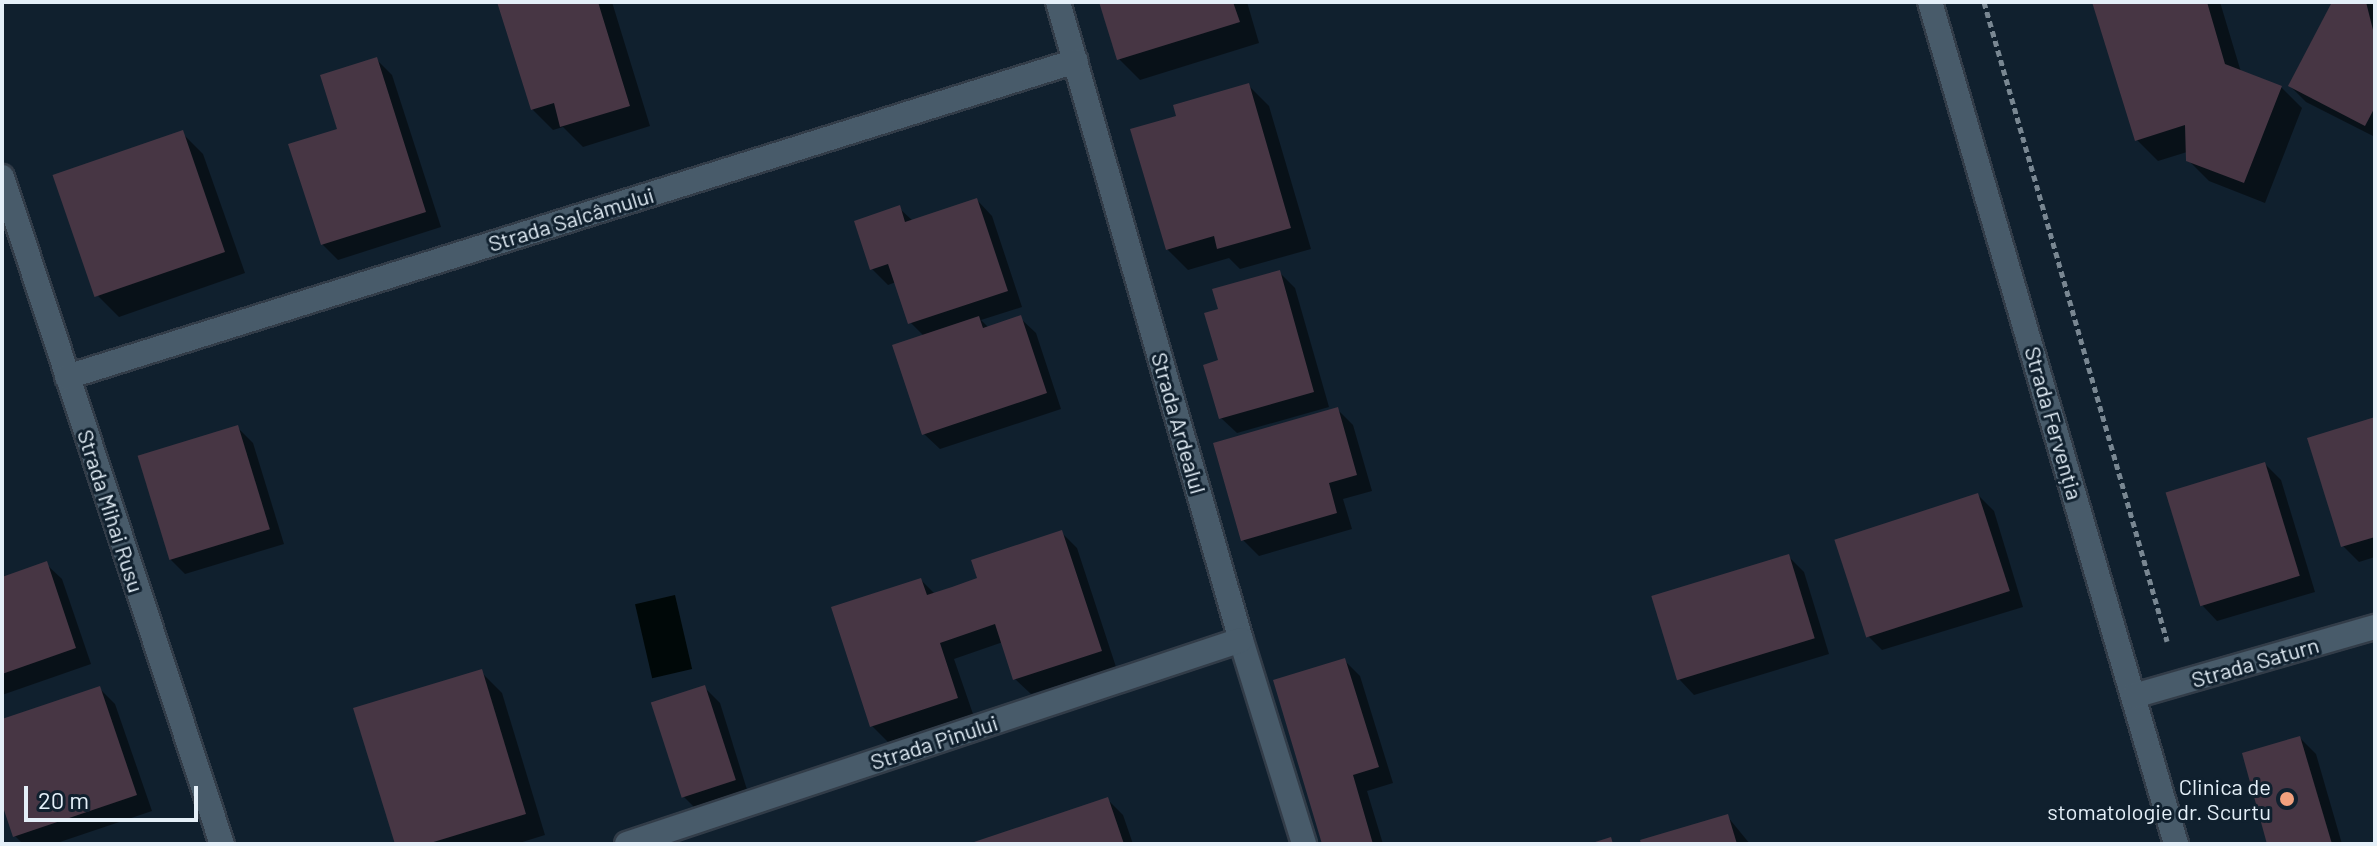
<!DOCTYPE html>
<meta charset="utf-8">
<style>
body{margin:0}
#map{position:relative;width:2377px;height:846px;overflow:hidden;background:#10202e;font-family:Barlow,sans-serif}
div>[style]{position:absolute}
.water>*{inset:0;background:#000808;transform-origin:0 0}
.shadow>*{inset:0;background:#0007}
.building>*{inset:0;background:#473644;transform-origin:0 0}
.path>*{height:5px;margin-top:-2.5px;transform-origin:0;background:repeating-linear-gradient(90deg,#798792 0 6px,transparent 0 10px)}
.roads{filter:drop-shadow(2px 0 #323c48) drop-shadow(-2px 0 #323c48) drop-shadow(0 2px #323c48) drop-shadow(0 -2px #323c48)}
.minor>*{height:24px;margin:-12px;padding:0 12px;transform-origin:12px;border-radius:12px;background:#485b6a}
.tertiary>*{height:24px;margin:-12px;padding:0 12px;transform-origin:12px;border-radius:12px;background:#485b6a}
.dots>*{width:22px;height:22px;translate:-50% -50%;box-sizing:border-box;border:4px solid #10202e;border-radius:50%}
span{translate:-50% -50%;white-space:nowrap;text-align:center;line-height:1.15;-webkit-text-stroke:6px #10202e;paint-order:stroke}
.street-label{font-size:22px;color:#e4eff8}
.poi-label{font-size:22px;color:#e4eff8}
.right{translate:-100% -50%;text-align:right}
.frame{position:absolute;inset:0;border:4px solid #e4eff8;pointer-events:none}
.scale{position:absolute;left:24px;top:786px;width:174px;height:36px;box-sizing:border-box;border:4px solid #e4eff8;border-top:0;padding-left:10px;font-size:24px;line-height:28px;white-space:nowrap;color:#e4eff8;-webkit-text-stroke:6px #10202e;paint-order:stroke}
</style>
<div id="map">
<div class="water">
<i style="left:675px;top:595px;width:76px;height:41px;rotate:77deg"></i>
</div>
<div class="shadow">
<i style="clip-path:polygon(500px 2px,612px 2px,650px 126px,583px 147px,563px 127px,553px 130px,532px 109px)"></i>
<i style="clip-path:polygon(1101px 2px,1247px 2px,1259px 43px,1140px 80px,1119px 59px)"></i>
<i style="clip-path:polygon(2094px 2px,2220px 2px,2241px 72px,2281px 87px,2302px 108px,2265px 203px,2209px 181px,2188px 160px,2187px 152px,2158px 161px,2137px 140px)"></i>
<i style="clip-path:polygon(2334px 2px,2375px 2px,2375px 137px,2306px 102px,2290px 86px)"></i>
<i style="clip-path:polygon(376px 59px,392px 75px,441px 227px,338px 260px,322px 244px,339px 130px)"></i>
<i style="clip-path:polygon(1248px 85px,1269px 106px,1311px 249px,1240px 269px,1229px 258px,1188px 270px,1167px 249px,1178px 118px)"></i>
<i style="clip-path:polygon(182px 133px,203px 154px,245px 273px,119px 317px,98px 296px)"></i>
<i style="clip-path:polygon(977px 200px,992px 216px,1022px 307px,981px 320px,989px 328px,1020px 318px,1036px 333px,1061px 409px,940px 449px,924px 434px,924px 336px,910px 322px,896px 282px,888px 285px,872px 269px,899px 208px,913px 221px)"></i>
<i style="clip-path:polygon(1279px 272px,1295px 288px,1329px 407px,1237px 433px,1221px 418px,1221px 310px)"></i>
<i style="clip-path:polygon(1337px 409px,1353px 425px,1372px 491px,1343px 499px,1352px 529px,1259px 556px,1243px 540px)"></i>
<i style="clip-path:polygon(2375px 419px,2375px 557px,2359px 562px,2343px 546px)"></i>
<i style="clip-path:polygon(237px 427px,253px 443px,284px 544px,185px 574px,169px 558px)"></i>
<i style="clip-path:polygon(2265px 464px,2281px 480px,2315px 592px,2217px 621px,2202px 605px)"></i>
<i style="clip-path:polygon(1978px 495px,1994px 511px,2023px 607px,1882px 650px,1867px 635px)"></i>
<i style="clip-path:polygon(1062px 533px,1077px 548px,1116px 667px,1031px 694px,1015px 679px,1003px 642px,954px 659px,973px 714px,888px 742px,872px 726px,921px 580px,935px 594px,979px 579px)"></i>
<i style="clip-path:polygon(1788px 556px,1804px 572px,1829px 654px,1694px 695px,1679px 679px)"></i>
<i style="clip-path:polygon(46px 564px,62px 579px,91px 664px,2px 695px,2px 579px)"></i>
<i style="clip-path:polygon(1344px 660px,1360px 676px,1393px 783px,1367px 791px,1383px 844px,1325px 844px)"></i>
<i style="clip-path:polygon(481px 672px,502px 693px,545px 835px,516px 844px,397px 844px)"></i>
<i style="clip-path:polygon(704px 687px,720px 703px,749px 796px,699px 812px,683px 796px)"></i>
<i style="clip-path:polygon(99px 688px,115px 704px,152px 811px,54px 844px,23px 844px,15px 836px,2px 798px,2px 721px)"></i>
<i style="clip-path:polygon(2300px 738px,2316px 754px,2342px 844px,2269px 844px)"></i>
<i style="clip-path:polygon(1107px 799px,1123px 815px,1133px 844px,975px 844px)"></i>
<i style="clip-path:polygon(1727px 816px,1750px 844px,1643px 844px)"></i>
</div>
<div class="building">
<i style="clip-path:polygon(497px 2px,598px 2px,630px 106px,560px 127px,554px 103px,531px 110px)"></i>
<i style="clip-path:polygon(1099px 2px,1233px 2px,1240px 22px,1117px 60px)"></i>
<i style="clip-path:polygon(2092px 2px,2207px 2px,2225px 64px,2282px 86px,2244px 183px,2186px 161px,2185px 125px,2135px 141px)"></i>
<i style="clip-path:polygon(2332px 2px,2366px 2px,2375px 38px,2375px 107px,2365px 126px,2288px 86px)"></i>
<i style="clip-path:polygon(377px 57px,426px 212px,321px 245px,288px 144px,337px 129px,320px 75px)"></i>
<i style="clip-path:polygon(1249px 83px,1291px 228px,1217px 249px,1214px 236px,1166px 250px,1130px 129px,1176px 116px,1173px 105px)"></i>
<i style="left:183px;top:130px;width:129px;height:138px;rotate:71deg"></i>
<i style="clip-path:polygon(977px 198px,1008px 291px,908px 324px,888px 264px,870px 270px,854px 221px,900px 205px,905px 222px)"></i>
<i style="clip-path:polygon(1280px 270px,1314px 392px,1219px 419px,1203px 365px,1218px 360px,1204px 313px,1218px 309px,1212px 289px)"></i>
<i style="clip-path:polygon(1021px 315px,1047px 393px,922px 435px,892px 345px,979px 316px,983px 328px)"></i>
<i style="clip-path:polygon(1338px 407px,1357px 475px,1329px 483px,1337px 513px,1241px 541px,1213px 443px)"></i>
<i style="clip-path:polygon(2375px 417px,2375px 537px,2341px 547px,2307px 438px)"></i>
<i style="left:238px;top:425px;width:109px;height:105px;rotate:73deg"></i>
<i style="left:2265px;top:462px;width:119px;height:104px;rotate:73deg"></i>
<i style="left:1978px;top:493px;width:103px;height:151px;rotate:72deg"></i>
<i style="clip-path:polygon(1062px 530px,1102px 651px,1013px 680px,995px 624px,940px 643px,958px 698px,870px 727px,831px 607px,921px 578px,927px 595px,952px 587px,977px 578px,971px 560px)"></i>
<i style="left:1789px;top:554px;width:88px;height:144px;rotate:73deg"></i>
<i style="clip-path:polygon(47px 561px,76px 648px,2px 674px,2px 577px)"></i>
<i style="clip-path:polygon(1345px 658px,1379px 767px,1353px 775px,1373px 844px,1322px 844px,1273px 680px)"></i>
<i style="clip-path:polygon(482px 669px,526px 814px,427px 844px,395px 844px,353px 708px)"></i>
<i style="left:705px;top:685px;width:100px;height:57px;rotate:72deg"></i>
<i style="clip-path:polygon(100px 686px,137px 795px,13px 837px,2px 804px,2px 719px)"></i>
<i style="clip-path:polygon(2300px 736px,2332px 844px,2267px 844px,2242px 753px)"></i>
<i style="clip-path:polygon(1108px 797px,1124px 844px,971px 844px,971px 843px)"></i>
<i style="clip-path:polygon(1728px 814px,1737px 844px,1641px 844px,1640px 840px)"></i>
<i style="clip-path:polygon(1611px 837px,1613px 844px,1592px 844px,1592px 843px)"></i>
</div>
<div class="path">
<i style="left:1984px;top:2px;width:665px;rotate:74.02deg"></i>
</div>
<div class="roads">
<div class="minor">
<i style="left:1058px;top:2px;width:664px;rotate:74deg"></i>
<i style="left:1241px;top:640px;width:214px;rotate:72.8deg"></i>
<i style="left:2px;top:177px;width:702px;rotate:71.75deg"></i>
<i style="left:67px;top:377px;width:1057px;rotate:-17.39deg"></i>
<i style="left:627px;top:844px;width:647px;rotate:-18.38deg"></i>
</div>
<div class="tertiary">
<i style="left:1930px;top:2px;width:877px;rotate:73.71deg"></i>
<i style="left:2134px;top:696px;width:251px;rotate:-16deg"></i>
</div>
</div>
<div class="dots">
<i style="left:2287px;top:799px;background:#f2a17e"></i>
</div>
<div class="street-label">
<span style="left:571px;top:219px;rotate:-17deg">Strada Salcâmului</span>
<span style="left:1179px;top:423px;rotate:74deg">Strada Ardealul</span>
<span style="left:2054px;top:423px;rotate:74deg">Strada Fervenția</span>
<span style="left:111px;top:511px;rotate:72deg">Strada Mihai Rusu</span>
<span style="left:2255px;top:662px;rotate:-16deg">Strada Saturn</span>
<span style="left:934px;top:742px;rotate:-18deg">Strada Pinului</span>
</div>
<div class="poi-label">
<span class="right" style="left:2271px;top:799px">Clinica de<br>stomatologie dr. Scurtu</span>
</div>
<div class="frame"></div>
<div class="scale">20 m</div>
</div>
